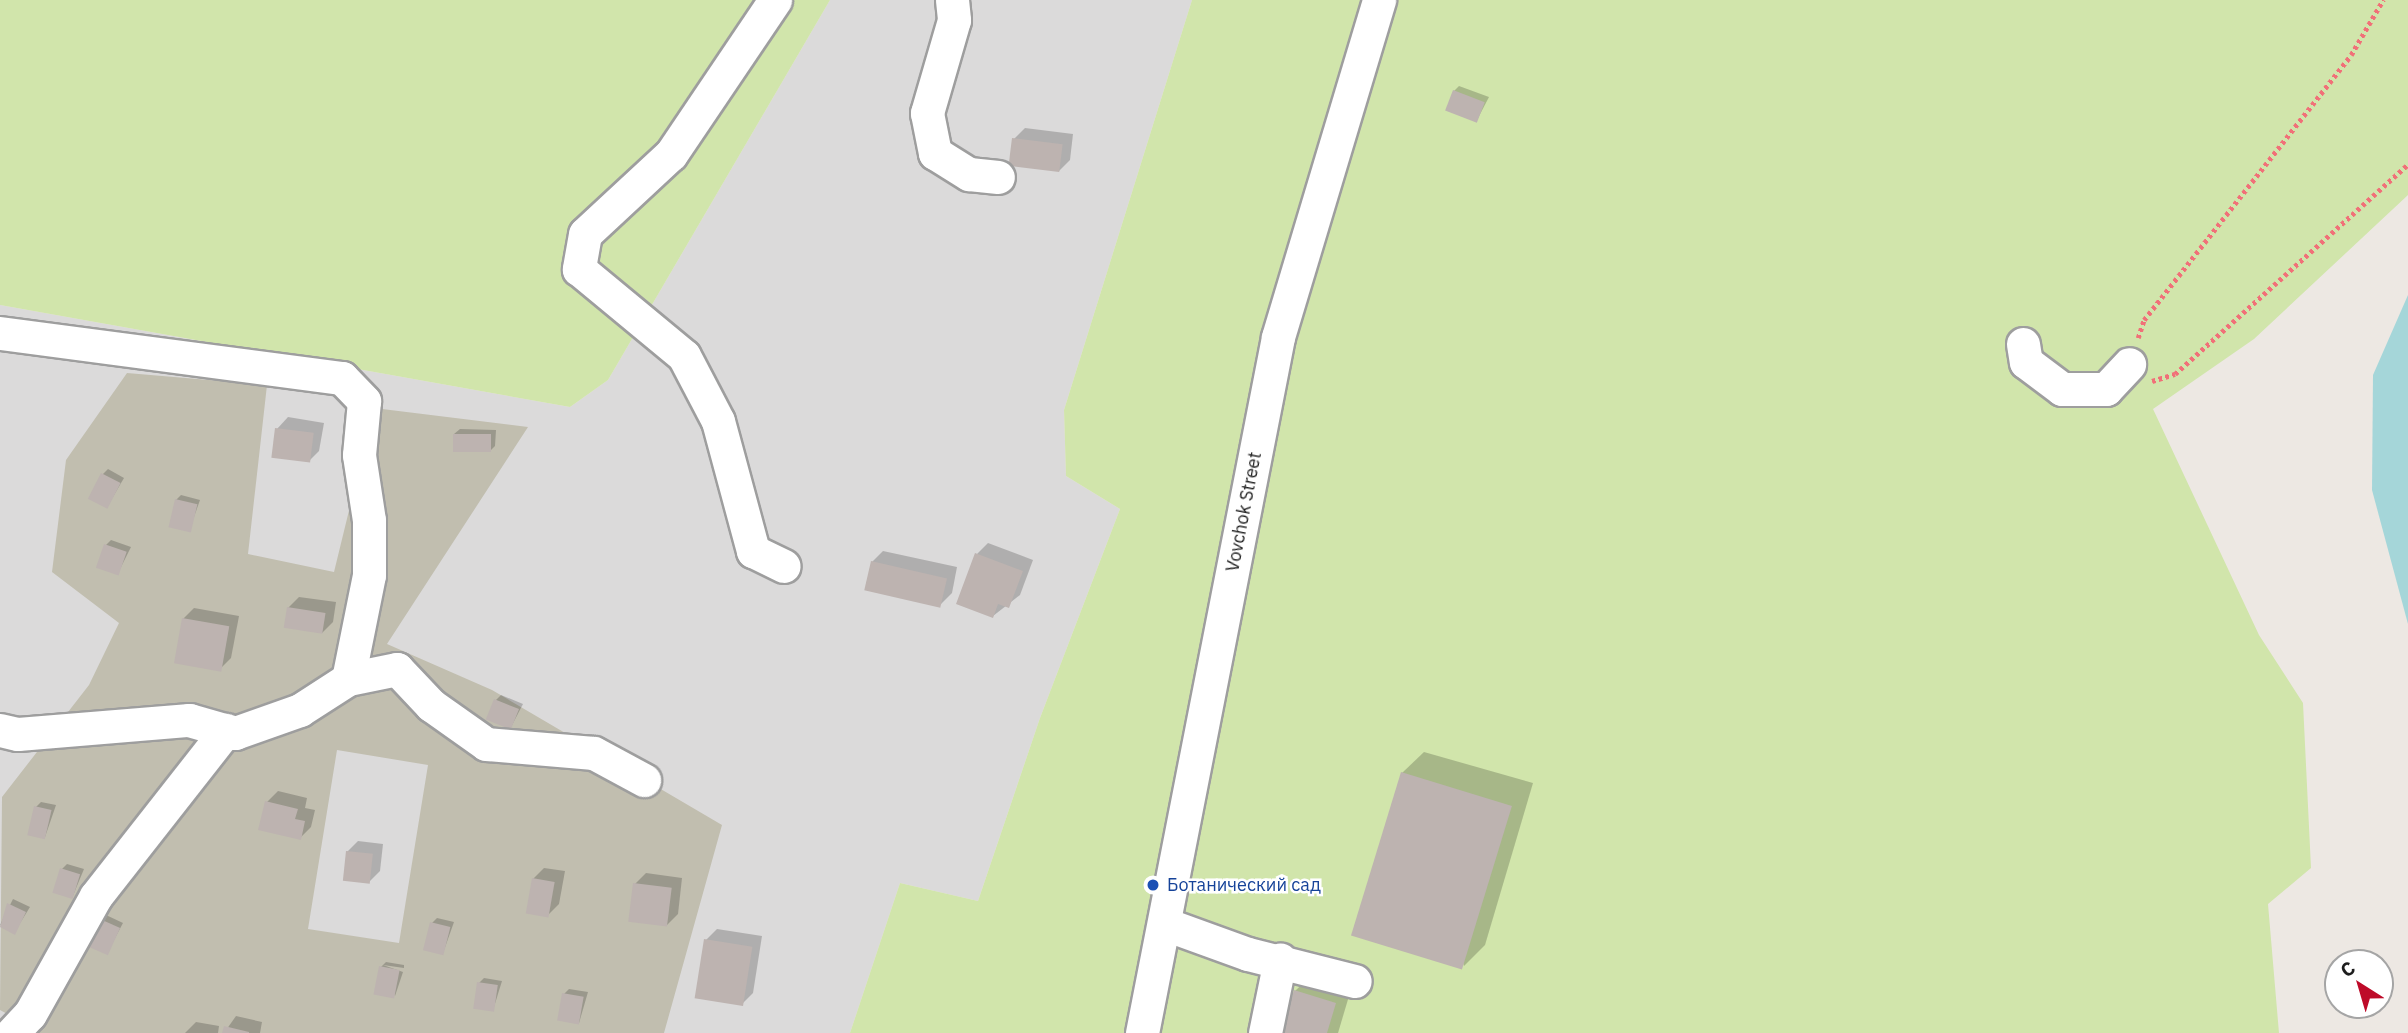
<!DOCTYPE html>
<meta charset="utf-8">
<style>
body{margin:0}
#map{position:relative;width:2408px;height:1033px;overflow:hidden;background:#ede8e3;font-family:"IBM Plex Sans",sans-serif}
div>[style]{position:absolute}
.residential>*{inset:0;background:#dbdada}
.construction>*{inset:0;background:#c1beaf}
.grass>*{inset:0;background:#d1e5ab}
.water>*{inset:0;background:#a5d6d9}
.shadow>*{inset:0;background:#0003}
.building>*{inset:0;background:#bdb3b0;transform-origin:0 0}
.path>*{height:4.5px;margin-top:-2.25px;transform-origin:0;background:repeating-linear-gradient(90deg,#f17078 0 3.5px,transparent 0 7px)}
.roads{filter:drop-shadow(2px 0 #9e9e9e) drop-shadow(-2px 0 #9e9e9e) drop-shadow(0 2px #9e9e9e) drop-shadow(0 -2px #9e9e9e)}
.minor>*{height:33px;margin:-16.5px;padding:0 16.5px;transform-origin:16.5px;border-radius:16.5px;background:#fff}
.dots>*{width:19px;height:19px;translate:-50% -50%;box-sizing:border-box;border:4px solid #fff;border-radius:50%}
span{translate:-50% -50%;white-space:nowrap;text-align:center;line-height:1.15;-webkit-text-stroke:5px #fff;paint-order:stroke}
.street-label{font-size:18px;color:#1d1d1d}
.transit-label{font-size:18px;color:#164399}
.left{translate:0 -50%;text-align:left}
.north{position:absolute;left:2324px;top:949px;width:70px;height:70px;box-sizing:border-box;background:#fff;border:2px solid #a5a5a5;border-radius:50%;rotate:323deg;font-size:19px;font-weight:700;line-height:28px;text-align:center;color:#1d1d1d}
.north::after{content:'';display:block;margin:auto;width:24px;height:32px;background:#be0b29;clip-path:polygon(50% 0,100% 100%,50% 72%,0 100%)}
</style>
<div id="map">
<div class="residential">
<i style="clip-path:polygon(830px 0,1192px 0,1064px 410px,1066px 476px,1120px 509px,1040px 718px,978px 901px,900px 883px,850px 1033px,0 1033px,0 305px,570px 407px,608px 380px)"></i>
</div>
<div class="construction">
<i style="clip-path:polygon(evenodd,127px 373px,267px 385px,248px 554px,334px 572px,374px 408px,528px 427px,387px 644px,492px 690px,722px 825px,664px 1033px,0 1033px,11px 1016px,0 1010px,2px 797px,89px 685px,119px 623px,52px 572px,66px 460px,127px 373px,337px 750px,428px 765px,399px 943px,308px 929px,337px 750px)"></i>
</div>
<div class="grass">
<i style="clip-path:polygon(0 0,830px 0,608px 380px,570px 407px,0 305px)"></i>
<i style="clip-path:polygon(1192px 0,2408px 0,2408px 195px,2254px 339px,2153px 409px,2259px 635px,2303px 703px,2311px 868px,2268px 904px,2279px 1033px,850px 1033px,900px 883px,978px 901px,1040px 718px,1120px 509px,1066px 476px,1064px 410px)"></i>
</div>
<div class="water">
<i style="clip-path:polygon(2408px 295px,2408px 624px,2372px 490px,2373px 375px)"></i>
</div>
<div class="shadow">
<i style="clip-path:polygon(1459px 86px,1489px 97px,1477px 120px,1454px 91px)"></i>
<i style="clip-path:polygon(1025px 128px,1073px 134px,1070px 160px,1059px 171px,1014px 139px)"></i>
<i style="clip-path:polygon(288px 417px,324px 423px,319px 451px,308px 462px,277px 429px)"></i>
<i style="clip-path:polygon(460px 429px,496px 430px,495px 446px,490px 451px,454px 434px)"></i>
<i style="clip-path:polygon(108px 469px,124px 478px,107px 507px,103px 474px)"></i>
<i style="clip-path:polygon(181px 495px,200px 500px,189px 531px,176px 500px)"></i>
<i style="clip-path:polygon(111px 540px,131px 547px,118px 573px,106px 545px)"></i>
<i style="clip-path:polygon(988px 543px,1033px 560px,1020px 595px,993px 616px,977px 554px)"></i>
<i style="clip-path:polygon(883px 551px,957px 567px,952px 593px,941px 604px,872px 562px)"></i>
<i style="clip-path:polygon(299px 597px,336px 602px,333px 622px,322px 633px,288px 608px)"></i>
<i style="clip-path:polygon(194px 608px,239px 616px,231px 658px,220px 669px,183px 619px)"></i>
<i style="clip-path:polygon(501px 695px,523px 704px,511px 727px,496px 700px)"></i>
<i style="clip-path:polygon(1424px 752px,1533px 783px,1485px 945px,1464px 966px,1402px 773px)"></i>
<i style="clip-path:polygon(278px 791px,307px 798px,305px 808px,315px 810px,311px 827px,300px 838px,267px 802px)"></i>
<i style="clip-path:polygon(41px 802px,56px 805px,45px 837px,36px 807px)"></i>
<i style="clip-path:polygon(358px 841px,383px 844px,380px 871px,369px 882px,347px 852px)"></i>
<i style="clip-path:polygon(67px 864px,84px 869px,72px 898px,62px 869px)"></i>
<i style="clip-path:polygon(544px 868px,565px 871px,559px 904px,548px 915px,533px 879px)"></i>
<i style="clip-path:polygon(646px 873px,682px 878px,678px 914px,667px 925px,635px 884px)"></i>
<i style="clip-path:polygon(13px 899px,30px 907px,14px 933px,0 925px)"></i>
<i style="clip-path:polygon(106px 915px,123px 923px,107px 953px,101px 920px)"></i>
<i style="clip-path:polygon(437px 918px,454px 922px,443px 953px,432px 923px)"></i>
<i style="clip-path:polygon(717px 929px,762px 936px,753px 993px,742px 1004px,706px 940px)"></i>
<i style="clip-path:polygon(386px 962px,404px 965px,404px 968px,383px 965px)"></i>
<i style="clip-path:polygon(383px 965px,403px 972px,395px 996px,381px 967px)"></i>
<i style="clip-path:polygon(1312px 975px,1352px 986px,1338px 1033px,1283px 1033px,1295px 991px)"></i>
<i style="clip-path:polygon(484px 978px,502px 981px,493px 1010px,479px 983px)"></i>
<i style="clip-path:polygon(569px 989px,588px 992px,579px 1023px,564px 994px)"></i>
<i style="clip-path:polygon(236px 1016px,262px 1022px,260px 1033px,224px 1033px)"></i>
<i style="clip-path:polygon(196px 1022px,219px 1026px,218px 1033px,185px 1033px)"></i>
</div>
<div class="building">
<i style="left:1453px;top:90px;width:34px;height:22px;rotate:21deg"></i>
<i style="left:1012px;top:138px;width:51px;height:28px;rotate:7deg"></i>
<i style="left:275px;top:428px;width:39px;height:30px;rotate:7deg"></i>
<i style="left:453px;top:434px;width:38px;height:18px"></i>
<i style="left:101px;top:473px;width:22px;height:29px;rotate:27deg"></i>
<i style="left:175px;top:499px;width:23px;height:29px;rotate:13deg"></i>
<i style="left:104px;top:544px;width:24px;height:25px;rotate:19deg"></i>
<i style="clip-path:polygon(975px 553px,1023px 571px,1009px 608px,998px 604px,993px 618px,956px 604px)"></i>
<i style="left:871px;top:561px;width:78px;height:30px;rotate:13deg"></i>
<i style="left:287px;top:607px;width:39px;height:21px;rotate:9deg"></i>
<i style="left:182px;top:618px;width:48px;height:46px;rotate:10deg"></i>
<i style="left:494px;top:699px;width:27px;height:22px;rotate:22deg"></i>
<i style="left:1401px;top:772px;width:116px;height:171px;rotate:17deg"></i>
<i style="clip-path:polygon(265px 801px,298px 809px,295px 819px,305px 821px,301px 840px,258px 830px)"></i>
<i style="left:34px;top:806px;width:18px;height:30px;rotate:13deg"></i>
<i style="left:346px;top:851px;width:27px;height:30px;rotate:6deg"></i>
<i style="left:60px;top:868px;width:21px;height:26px;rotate:17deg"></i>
<i style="left:532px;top:878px;width:23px;height:36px;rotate:10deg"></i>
<i style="left:633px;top:883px;width:39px;height:39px;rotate:7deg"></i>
<i style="clip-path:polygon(7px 903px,26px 912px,15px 935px,0 927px)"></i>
<i style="left:100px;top:919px;width:22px;height:30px;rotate:24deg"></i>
<i style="left:430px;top:922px;width:21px;height:29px;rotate:14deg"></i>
<i style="left:704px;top:939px;width:49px;height:60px;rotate:9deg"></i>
<i style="left:379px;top:966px;width:21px;height:29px;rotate:11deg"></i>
<i style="left:477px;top:982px;width:21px;height:27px;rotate:8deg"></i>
<i style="clip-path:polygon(1294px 990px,1336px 1003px,1327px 1033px,1281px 1033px)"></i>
<i style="left:562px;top:993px;width:22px;height:28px;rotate:10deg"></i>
<i style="clip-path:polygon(224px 1026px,249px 1032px,249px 1033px,222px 1033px)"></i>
</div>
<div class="path">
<i style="left:2138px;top:338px;width:19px;rotate:-72deg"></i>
<i style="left:2144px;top:320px;width:336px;rotate:-52deg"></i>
<i style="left:2351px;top:55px;width:64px;rotate:-59.8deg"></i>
<i style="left:2152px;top:381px;width:24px;rotate:-17deg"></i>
<i style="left:2175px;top:374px;width:314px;rotate:-42deg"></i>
</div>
<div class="roads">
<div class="minor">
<i style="left:775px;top:0;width:186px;rotate:124deg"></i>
<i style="left:671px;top:154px;width:117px;rotate:137.1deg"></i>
<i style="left:585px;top:234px;width:36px;rotate:100deg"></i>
<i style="left:579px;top:269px;width:136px;rotate:39.6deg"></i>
<i style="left:684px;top:356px;width:73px;rotate:62.4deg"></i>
<i style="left:718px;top:421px;width:135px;rotate:74.9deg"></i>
<i style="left:753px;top:551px;width:34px;rotate:26deg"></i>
<i style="left:952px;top:0;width:20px;rotate:84deg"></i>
<i style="left:954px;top:20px;width:97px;rotate:106.2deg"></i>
<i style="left:927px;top:113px;width:41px;rotate:78.7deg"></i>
<i style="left:935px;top:153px;width:40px;rotate:32deg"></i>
<i style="left:969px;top:174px;width:29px;rotate:6deg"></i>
<i style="left:0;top:333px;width:345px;rotate:7.5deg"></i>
<i style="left:342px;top:378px;width:32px;rotate:46deg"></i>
<i style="left:364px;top:401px;width:54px;rotate:95.3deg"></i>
<i style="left:359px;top:455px;width:66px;rotate:81.3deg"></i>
<i style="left:369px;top:520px;width:55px;rotate:90deg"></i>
<i style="left:369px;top:575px;width:106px;rotate:101.4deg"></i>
<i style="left:2023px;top:344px;width:18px;rotate:81deg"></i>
<i style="left:2026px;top:362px;width:45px;rotate:36.9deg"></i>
<i style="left:2062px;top:389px;width:44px"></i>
<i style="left:2106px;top:389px;width:34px;rotate:-47deg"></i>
<i style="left:0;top:730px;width:18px;rotate:13deg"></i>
<i style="left:18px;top:734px;width:172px;rotate:-4.7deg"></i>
<i style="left:189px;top:720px;width:48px;rotate:15.8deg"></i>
<i style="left:235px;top:733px;width:69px;rotate:-19.5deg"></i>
<i style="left:300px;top:710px;width:57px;rotate:-32.9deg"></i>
<i style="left:348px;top:679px;width:50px;rotate:-11.5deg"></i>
<i style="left:397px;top:669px;width:50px;rotate:46.6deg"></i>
<i style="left:431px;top:705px;width:67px;rotate:35.3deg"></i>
<i style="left:486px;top:744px;width:108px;rotate:4.8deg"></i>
<i style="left:594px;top:753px;width:57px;rotate:28.4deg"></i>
<i style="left:1165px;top:924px;width:88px;rotate:19.9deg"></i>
<i style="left:1248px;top:954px;width:110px;rotate:14.2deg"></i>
<i style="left:12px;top:1033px;width:26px;rotate:-47deg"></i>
<i style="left:30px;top:1014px;width:135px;rotate:-60.8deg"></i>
<i style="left:96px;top:896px;width:211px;rotate:-51.9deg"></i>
<i style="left:1142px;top:1033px;width:709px;rotate:-78.94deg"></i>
<i style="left:1278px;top:337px;width:352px;rotate:-73.3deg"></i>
<i style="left:1265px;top:1033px;width:75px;rotate:-78.4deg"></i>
</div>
</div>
<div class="dots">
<i style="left:1153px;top:885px;background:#1a4fb4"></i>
</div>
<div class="street-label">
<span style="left:1244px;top:512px;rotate:-79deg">Vovchok Street</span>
</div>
<div class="transit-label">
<span class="left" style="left:1167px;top:885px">Ботанический сад</span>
</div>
<div class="north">С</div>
</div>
